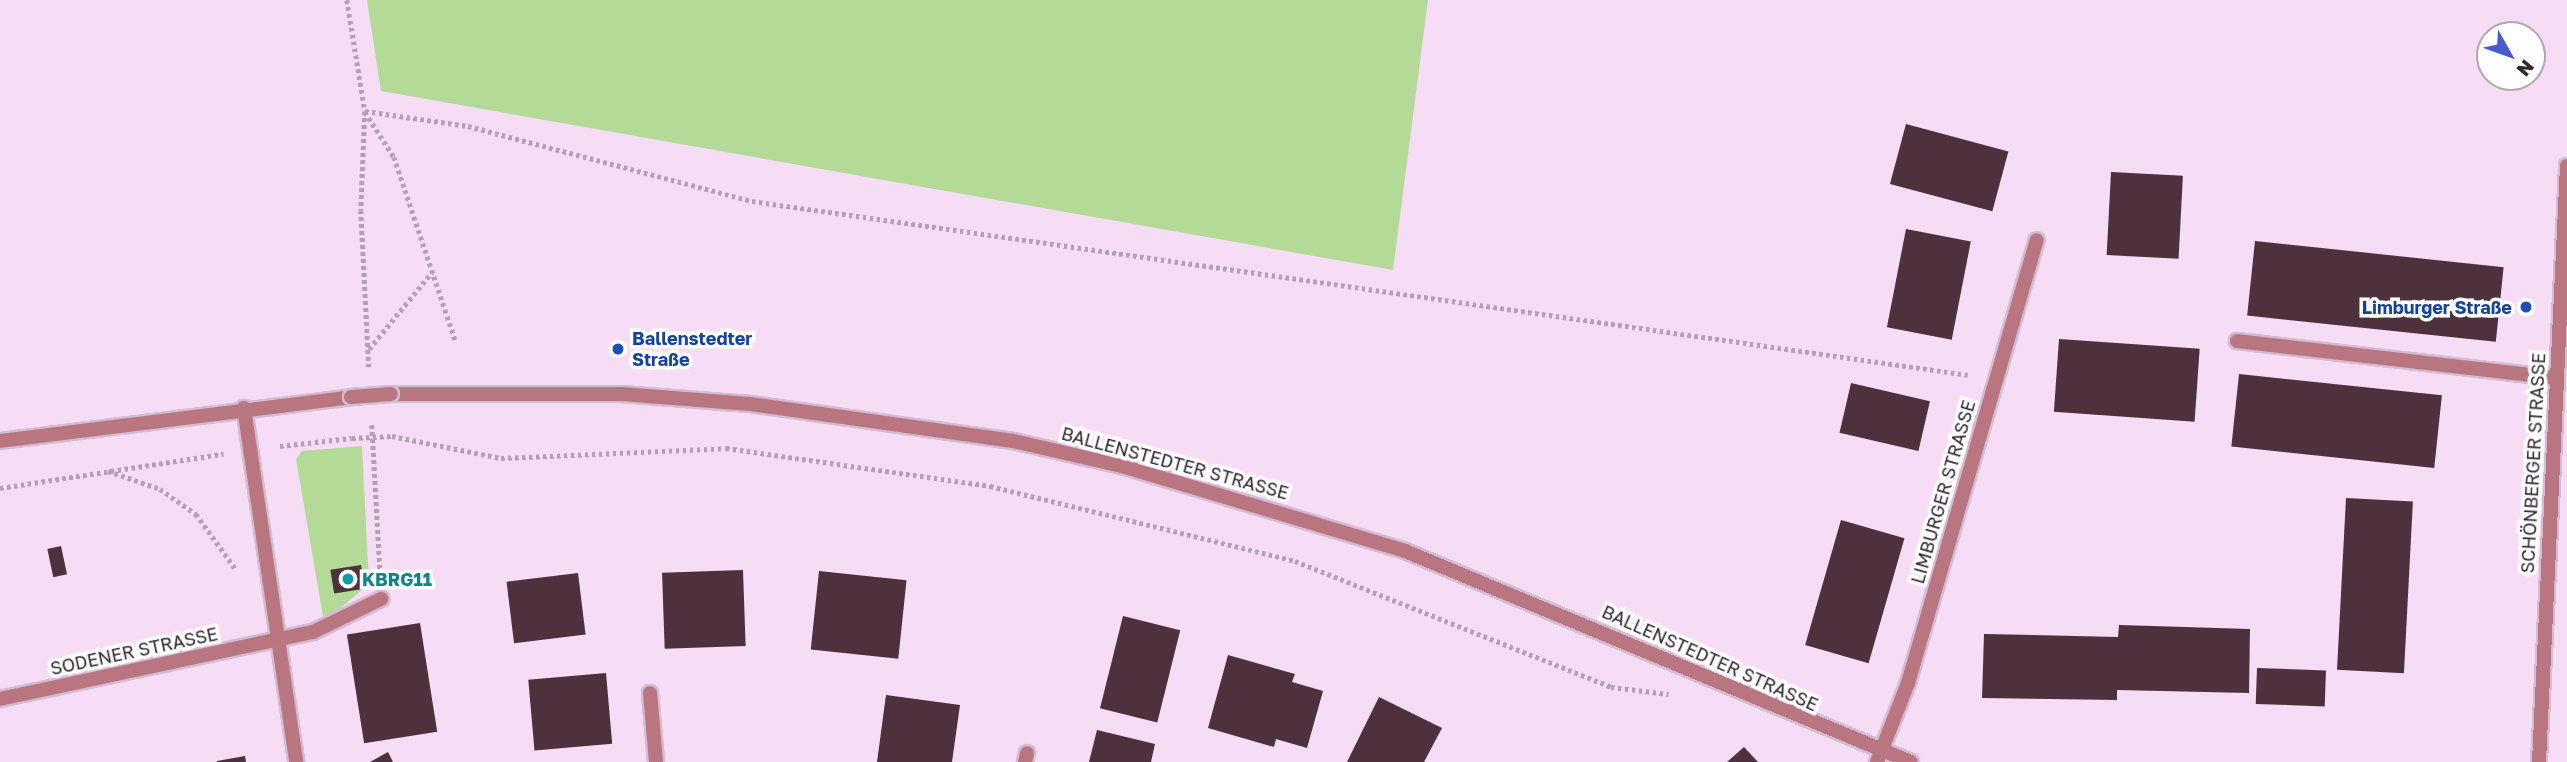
<!DOCTYPE html>
<meta charset="utf-8">
<style>
body{margin:0}
#map{position:relative;width:2567px;height:762px;overflow:hidden;background:#f7dcf5;font-family:"Golos Text",sans-serif}
div>[style]{position:absolute}
.green>*{inset:0;background:#b4da97}
.building>*{inset:0;background:#4d313c;transform-origin:0 0}
.path>*{height:4.5px;margin-top:-2.25px;transform-origin:0;background:repeating-linear-gradient(90deg,#b5a0b3 0 3.5px,transparent 0 7px)}
.roads{filter:drop-shadow(2px 0 #d3bbd2) drop-shadow(-2px 0 #d3bbd2) drop-shadow(0 2px #d3bbd2) drop-shadow(0 -2px #d3bbd2)}
.service>*{height:14px;margin:-7px;padding:0 7px;transform-origin:7px;border-radius:7px;background:#b97681}
.minor>*{height:14px;margin:-7px;padding:0 7px;transform-origin:7px;border-radius:7px;background:#b97681}
.tertiary>*{height:14px;margin:-7px;padding:0 7px;transform-origin:7px;border-radius:7px;background:#b97681}
.path-bridge>*{height:4.5px;margin-top:-2.25px;transform-origin:0;background:repeating-linear-gradient(90deg,#b5a0b3 0 3.5px,transparent 0 7px)}
.bridges{filter:drop-shadow(2px 0 #d3bbd2) drop-shadow(-2px 0 #d3bbd2) drop-shadow(0 2px #d3bbd2) drop-shadow(0 -2px #d3bbd2)}
.tertiary-bridge>*{height:14px;margin:-7px;padding:0 7px;transform-origin:7px;border-radius:7px;background:#b97681}
.dots>*{width:19px;height:19px;translate:-50% -50%;box-sizing:border-box;border:4px solid #fff;border-radius:50%}
span{translate:-50% -50%;white-space:nowrap;text-align:center;line-height:1.15;-webkit-text-stroke:7px #fff;paint-order:stroke}
.transit-label{font-size:18px;color:#164399;font-weight:700}
.right{translate:-100% -50%;text-align:right}
.left{translate:0 -50%;text-align:left}
.street-label{font-size:18px;color:#312730}
.culture-label{font-size:18px;color:#0d838f;font-weight:700}
.north{position:absolute;left:2476px;top:21px;width:70px;height:70px;box-sizing:border-box;background:#fff;border:2px solid #ada9ac;border-radius:50%;rotate:130deg;font-size:19px;font-weight:700;line-height:28px;text-align:center;color:#312730}
.north::after{content:'';display:block;margin:auto;width:24px;height:32px;background:#495ace;clip-path:polygon(50% 0,100% 100%,50% 72%,0 100%)}
</style>
<div id="map">
<div class="green">
<i style="clip-path:polygon(367px 0,1428px 0,1393px 270px,381px 91px)"></i>
<i style="clip-path:polygon(362px 446px,369px 584px,324px 622px,296px 459px,302px 451px)"></i>
</div>
<div class="building">
<i style="left:1906px;top:124px;width:106px;height:62px;rotate:15deg"></i>
<i style="left:2111px;top:172px;width:72px;height:83px;rotate:3deg"></i>
<i style="left:1906px;top:229px;width:66px;height:100px;rotate:11deg"></i>
<i style="left:2255px;top:241px;width:250px;height:75px;rotate:6deg"></i>
<i style="left:2059px;top:339px;width:141px;height:73px;rotate:4deg"></i>
<i style="left:2239px;top:374px;width:204px;height:73px;rotate:6deg"></i>
<i style="left:1851px;top:383px;width:81px;height:51px;rotate:13deg"></i>
<i style="left:2346px;top:498px;width:67px;height:172px;rotate:3deg"></i>
<i style="left:1841px;top:520px;width:66px;height:130px;rotate:16deg"></i>
<i style="left:61px;top:546px;width:29px;height:14px;rotate:78deg"></i>
<i style="left:361px;top:565px;width:24px;height:31px;rotate:81deg"></i>
<i style="left:743px;top:570px;width:76px;height:81px;rotate:88deg"></i>
<i style="left:819px;top:571px;width:88px;height:79px;rotate:6deg"></i>
<i style="left:578px;top:573px;width:62px;height:72px;rotate:83deg"></i>
<i style="left:1123px;top:616px;width:59px;height:95px;rotate:14deg"></i>
<i style="left:420px;top:623px;width:110px;height:74px;rotate:81deg"></i>
<i style="clip-path:polygon(2119px 625px,2250px 629px,2249px 693px,2117px 690px,2117px 700px,1982px 698px,1984px 634px,2118px 637px)"></i>
<i style="clip-path:polygon(1228px 655px,1295px 674px,1292px 682px,1323px 691px,1307px 748px,1276px 739px,1274px 747px,1208px 728px)"></i>
<i style="left:2257px;top:668px;width:69px;height:36px;rotate:2deg"></i>
<i style="left:606px;top:673px;width:71px;height:78px;rotate:85deg"></i>
<i style="clip-path:polygon(886px 695px,960px 705px,952px 762px,877px 762px)"></i>
<i style="clip-path:polygon(1379px 697px,1442px 728px,1424px 762px,1347px 762px)"></i>
<i style="clip-path:polygon(1097px 730px,1155px 744px,1151px 762px,1089px 762px)"></i>
<i style="clip-path:polygon(1744px 747px,1758px 762px,1727px 762px)"></i>
<i style="clip-path:polygon(388px 752px,393px 762px,370px 762px)"></i>
<i style="clip-path:polygon(245px 756px,246px 762px,217px 762px,217px 761px)"></i>
</div>
<div class="path">
<i style="left:347px;top:0;width:112px;rotate:80.8deg"></i>
<i style="left:365px;top:111px;width:99px;rotate:92.3deg"></i>
<i style="left:361px;top:210px;width:157px;rotate:87.1deg"></i>
<i style="left:365px;top:111px;width:104px;rotate:8.3deg"></i>
<i style="left:468px;top:126px;width:294px;rotate:14.8deg"></i>
<i style="left:752px;top:201px;width:1228px;rotate:8.14deg"></i>
<i style="left:365px;top:112px;width:54px;rotate:57.2deg"></i>
<i style="left:394px;top:157px;width:195px;rotate:71.5deg"></i>
<i style="left:369px;top:349px;width:99px;rotate:-50.7deg"></i>
<i style="left:372px;top:425px;width:145px;rotate:86.8deg"></i>
<i style="left:392px;top:436px;width:111px;rotate:11.4deg"></i>
<i style="left:501px;top:458px;width:225px;rotate:-2.5deg"></i>
<i style="left:726px;top:448px;width:267px;rotate:8.2deg"></i>
<i style="left:990px;top:486px;width:314px;rotate:13.8deg"></i>
<i style="left:1295px;top:561px;width:340px;rotate:21.7deg"></i>
<i style="left:1611px;top:687px;width:58px;rotate:6.9deg"></i>
<i style="left:280px;top:446px;width:72px;rotate:-6.3deg"></i>
<i style="left:108px;top:471px;width:55px;rotate:19.1deg"></i>
<i style="left:160px;top:489px;width:44px;rotate:34.8deg"></i>
<i style="left:196px;top:514px;width:67px;rotate:54.2deg"></i>
<i style="left:0;top:488px;width:226px;rotate:-8.7deg"></i>
</div>
<div class="roads">
<div class="service">
<i style="left:2237px;top:341px;width:321px;rotate:6.6deg"></i>
</div>
<div class="minor">
<i style="left:244px;top:408px;width:358px;rotate:81.6deg"></i>
<i style="left:650px;top:693px;width:69px;rotate:85deg"></i>
<i style="left:0;top:699px;width:320px;rotate:-12.1deg"></i>
<i style="left:313px;top:632px;width:76px;rotate:-25.9deg"></i>
<i style="left:1025px;top:762px;width:9px;rotate:-77deg"></i>
<i style="left:1877px;top:762px;width:85px;rotate:-68.6deg"></i>
<i style="left:1908px;top:683px;width:461px;rotate:-73.8deg"></i>
</div>
<div class="tertiary">
<i style="left:391px;top:394px;width:231px"></i>
<i style="left:622px;top:394px;width:128px;rotate:4.5deg"></i>
<i style="left:750px;top:404px;width:266px;rotate:8deg"></i>
<i style="left:1013px;top:441px;width:112px;rotate:12.9deg"></i>
<i style="left:1122px;top:466px;width:295px;rotate:16.7deg"></i>
<i style="left:1405px;top:551px;width:548px;rotate:22.64deg"></i>
<i style="left:0;top:441px;width:354px;rotate:-7.1deg"></i>
<i style="left:2539px;top:762px;width:597px;rotate:-87.31deg"></i>
</div>
</div>
<div class="path-bridge">
<i style="left:352px;top:438px;width:40px;rotate:-2.9deg"></i>
</div>
<div class="bridges">
<div class="tertiary-bridge">
<i style="left:351px;top:397px;width:40px;rotate:-4.3deg"></i>
</div>
</div>
<div class="dots">
<i style="left:2526px;top:307px;background:#1a4fb4"></i>
<i style="left:618px;top:349px;background:#1a4fb4"></i>
<i style="left:348px;top:579px;background:#0f9aa8"></i>
</div>
<div class="transit-label">
<span class="right" style="left:2512px;top:307px">Limburger Straße</span>
<span class="left" style="left:632px;top:349px">Ballenstedter<br>Straße</span>
</div>
<div class="street-label">
<span style="left:1175px;top:463px;rotate:15deg">BALLENSTEDTER STRASSE</span>
<span style="left:2533px;top:463px;rotate:-87deg">SCHÖNBERGER STRASSE</span>
<span style="left:1943px;top:492px;rotate:-74deg">LIMBURGER STRASSE</span>
<span style="left:134px;top:651px;rotate:-12deg">SODENER STRASSE</span>
<span style="left:1710px;top:658px;rotate:24deg">BALLENSTEDTER STRASSE</span>
</div>
<div class="culture-label">
<span class="left" style="left:362px;top:579px">KBRG11</span>
</div>
<div class="north">N</div>
</div>
